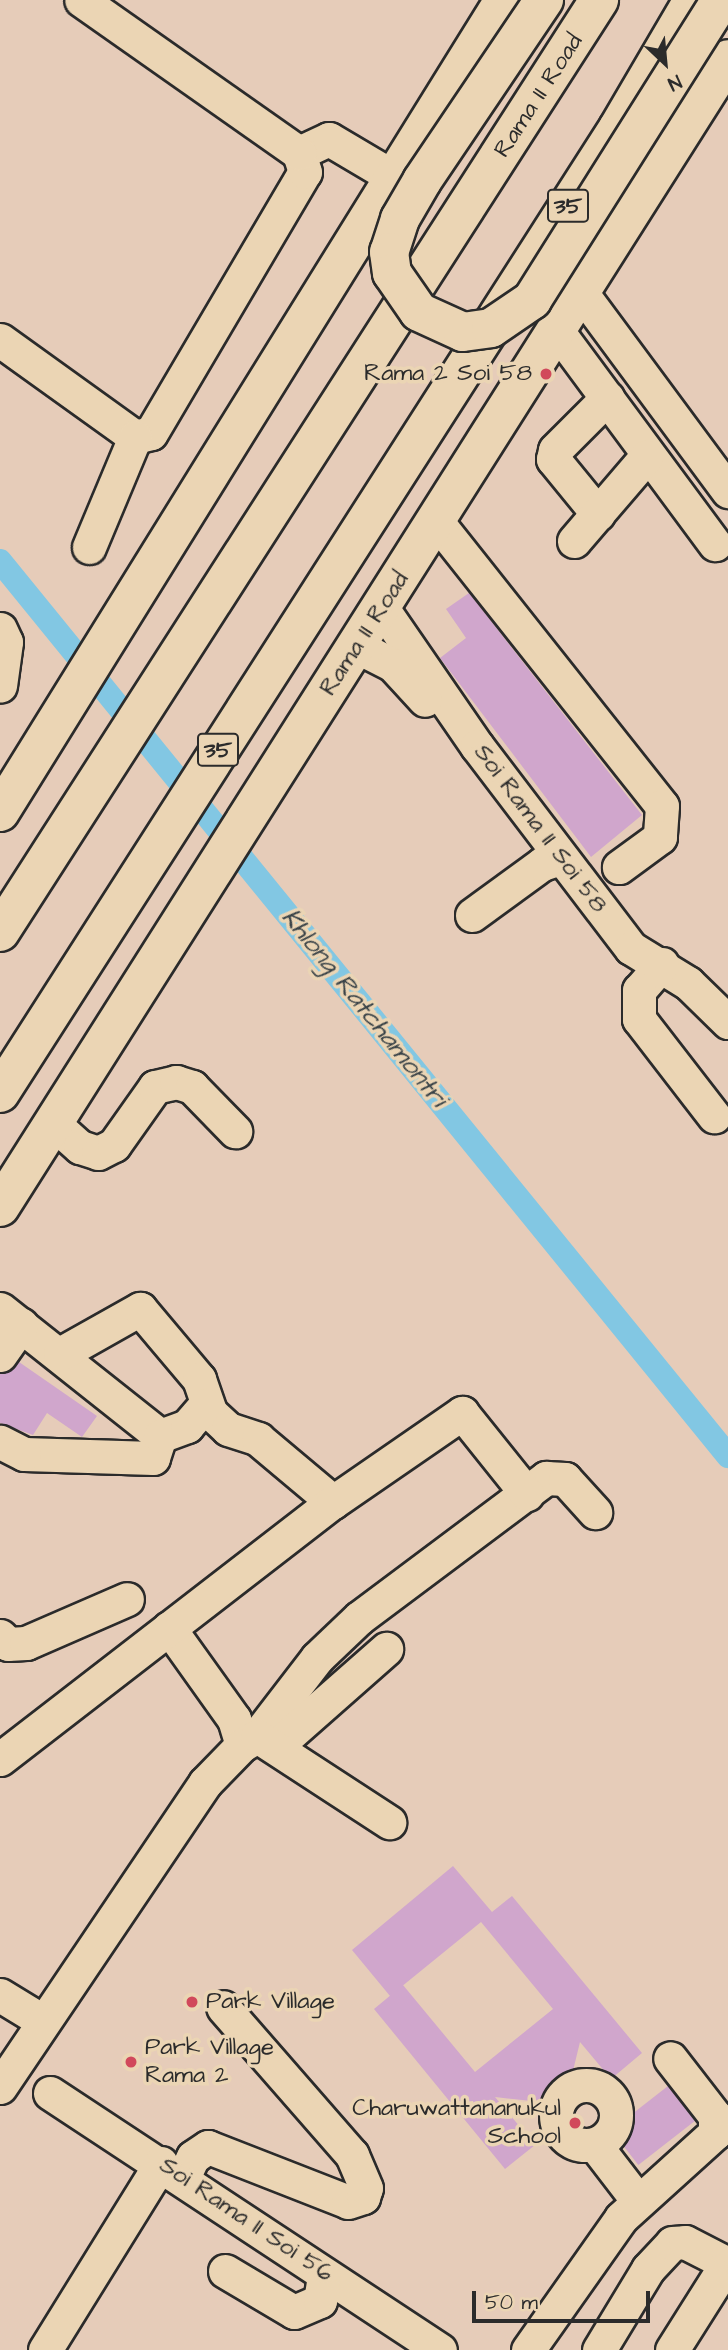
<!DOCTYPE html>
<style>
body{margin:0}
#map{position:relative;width:728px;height:2350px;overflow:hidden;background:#e6ccb9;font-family:"Architects Daughter",sans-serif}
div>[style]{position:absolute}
.canal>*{height:24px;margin:-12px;padding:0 12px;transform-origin:12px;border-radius:12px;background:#82c7e3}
.building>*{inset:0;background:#d0a6cc;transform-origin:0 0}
.roads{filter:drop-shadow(2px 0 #2b2b2b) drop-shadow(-2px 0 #2b2b2b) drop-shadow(0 2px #2b2b2b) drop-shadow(0 -2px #2b2b2b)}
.minor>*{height:33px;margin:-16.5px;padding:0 16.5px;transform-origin:16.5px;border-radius:16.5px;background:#ebd5b4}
.minor>.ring{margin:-16.5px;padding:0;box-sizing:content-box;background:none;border:33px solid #ebd5b4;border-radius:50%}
.major>*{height:38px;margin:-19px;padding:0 19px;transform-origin:19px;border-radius:19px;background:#ebd5b4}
.highway>*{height:38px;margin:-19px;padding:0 19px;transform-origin:19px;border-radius:19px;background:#ebd5b4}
.bridges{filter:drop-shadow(2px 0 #2b2b2b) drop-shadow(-2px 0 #2b2b2b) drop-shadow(0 2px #2b2b2b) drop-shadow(0 -2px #2b2b2b)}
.major-bridge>*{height:38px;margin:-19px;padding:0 19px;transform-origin:19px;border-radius:19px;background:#ebd5b4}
.dots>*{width:19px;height:19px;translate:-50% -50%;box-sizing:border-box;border:4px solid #ebd5b4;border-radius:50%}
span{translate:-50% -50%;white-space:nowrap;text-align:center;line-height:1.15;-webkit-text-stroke:7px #ebd5b4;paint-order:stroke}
.shield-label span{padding:2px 5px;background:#ebd5b4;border:2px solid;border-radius:5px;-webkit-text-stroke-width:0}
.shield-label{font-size:23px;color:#2b2b2b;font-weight:700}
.street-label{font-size:24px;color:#2b2b2b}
.poi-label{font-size:24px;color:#2b2b2b}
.right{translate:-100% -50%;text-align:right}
.left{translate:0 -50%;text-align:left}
.water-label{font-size:26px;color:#384247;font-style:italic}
.north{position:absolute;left:630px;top:28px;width:70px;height:70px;-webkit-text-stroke:5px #ebd5b4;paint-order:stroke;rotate:154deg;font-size:19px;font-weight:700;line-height:28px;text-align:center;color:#2b2b2b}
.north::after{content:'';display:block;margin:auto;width:24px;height:32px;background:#2b2b2b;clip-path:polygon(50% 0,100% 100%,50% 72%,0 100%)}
.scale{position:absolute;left:472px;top:2291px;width:178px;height:32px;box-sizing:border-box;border:4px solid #2b2b2b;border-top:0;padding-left:9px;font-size:21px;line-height:24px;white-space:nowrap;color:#2b2b2b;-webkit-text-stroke:5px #ebd5b4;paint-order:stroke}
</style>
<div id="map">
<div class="canal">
<i style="left:0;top:561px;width:1154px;rotate:50.87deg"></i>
</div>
<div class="building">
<i style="clip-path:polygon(469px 593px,642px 815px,591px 857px,440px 658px,466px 638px,446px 609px)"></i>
<i style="clip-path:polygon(19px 1362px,97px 1416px,82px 1437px,47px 1413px,33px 1435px,0 1423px,0 1374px)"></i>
<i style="clip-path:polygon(453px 1866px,492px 1912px,512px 1896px,642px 2053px,611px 2079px,580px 2042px,570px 2083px,558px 2097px,541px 2102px,495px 2097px,535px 2145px,505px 2169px,374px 2009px,403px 1985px,475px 2072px,553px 2009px,481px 1922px,390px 1996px,352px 1950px)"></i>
<i style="left:668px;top:2086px;width:44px;height:72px;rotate:52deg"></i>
</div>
<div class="roads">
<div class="minor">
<i style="left:299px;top:153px;width:33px;rotate:-25deg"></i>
<i style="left:329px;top:139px;width:77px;rotate:30.6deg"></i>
<i style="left:583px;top:295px;width:244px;rotate:53.5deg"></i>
<i style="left:558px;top:332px;width:264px;rotate:53.5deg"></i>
<i style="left:0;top:340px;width:166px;rotate:35.7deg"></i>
<i style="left:135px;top:437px;width:16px;rotate:-14deg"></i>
<i style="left:151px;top:433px;width:303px;rotate:-59.5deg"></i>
<i style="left:305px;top:172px;width:20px;rotate:-108deg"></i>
<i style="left:299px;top:153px;width:266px;rotate:-144.9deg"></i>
<i style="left:598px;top:514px;width:71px;rotate:-129.3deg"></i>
<i style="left:553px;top:459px;width:9px;rotate:-77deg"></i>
<i style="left:555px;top:450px;width:74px;rotate:-45deg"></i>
<i style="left:437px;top:522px;width:362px;rotate:51.6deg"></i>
<i style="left:662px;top:806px;width:31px;rotate:94deg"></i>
<i style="left:660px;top:837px;width:51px;rotate:143.8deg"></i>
<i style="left:574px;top:541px;width:111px;rotate:-49.4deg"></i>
<i style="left:89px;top:547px;width:119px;rotate:-67.3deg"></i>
<i style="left:382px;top:608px;width:168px;rotate:55.5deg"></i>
<i style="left:477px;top:746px;width:254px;rotate:52.7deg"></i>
<i style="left:631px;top:948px;width:67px;rotate:31.6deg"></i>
<i style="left:688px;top:983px;width:56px;rotate:44.3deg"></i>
<i style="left:0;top:629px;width:14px;rotate:65deg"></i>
<i style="left:6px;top:642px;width:44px;rotate:97.8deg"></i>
<i style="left:356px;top:646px;width:42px;rotate:27.2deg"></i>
<i style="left:393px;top:665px;width:47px;rotate:47.6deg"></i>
<i style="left:472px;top:915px;width:87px;rotate:-36.1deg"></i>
<i style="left:542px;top:864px;width:19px;rotate:-18deg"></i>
<i style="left:662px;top:964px;width:35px;rotate:131deg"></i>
<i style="left:639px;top:990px;width:29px;rotate:90deg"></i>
<i style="left:639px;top:1019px;width:123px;rotate:52.3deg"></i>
<i style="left:53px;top:1123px;width:36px;rotate:42deg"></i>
<i style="left:80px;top:1147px;width:19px;rotate:18deg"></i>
<i style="left:98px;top:1153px;width:18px;rotate:-27deg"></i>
<i style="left:114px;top:1145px;width:71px;rotate:-54.7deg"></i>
<i style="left:155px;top:1087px;width:22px;rotate:-13deg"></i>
<i style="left:176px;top:1082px;width:17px;rotate:17deg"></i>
<i style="left:192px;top:1087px;width:62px;rotate:45.7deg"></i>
<i style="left:0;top:1309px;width:204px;rotate:38.4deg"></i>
<i style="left:160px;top:1436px;width:23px;rotate:108deg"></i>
<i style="left:153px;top:1458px;width:129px;rotate:-178.2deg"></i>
<i style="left:24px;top:1454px;width:27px;rotate:-153deg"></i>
<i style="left:60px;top:1354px;width:92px;rotate:-29.4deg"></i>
<i style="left:140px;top:1309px;width:92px;rotate:49.9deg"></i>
<i style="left:199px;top:1379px;width:36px;rotate:71deg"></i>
<i style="left:211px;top:1413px;width:23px;rotate:43deg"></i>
<i style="left:228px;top:1429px;width:32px;rotate:18deg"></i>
<i style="left:258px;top:1439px;width:98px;rotate:40deg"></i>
<i style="left:0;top:1355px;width:37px;rotate:-55deg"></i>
<i style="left:160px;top:1436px;width:29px;rotate:-20deg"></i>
<i style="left:187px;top:1426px;width:28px;rotate:-49deg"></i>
<i style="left:169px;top:1628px;width:112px;rotate:54.5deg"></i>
<i style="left:234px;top:1719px;width:27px;rotate:73deg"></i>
<i style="left:0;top:1636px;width:11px;rotate:45deg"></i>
<i style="left:8px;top:1644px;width:18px;rotate:-3deg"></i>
<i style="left:26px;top:1643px;width:110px;rotate:-23.5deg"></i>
<i style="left:257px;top:1736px;width:98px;rotate:-52.4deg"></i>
<i style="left:317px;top:1658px;width:58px;rotate:-43.6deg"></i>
<i style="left:359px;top:1618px;width:234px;rotate:-36.8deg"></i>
<i style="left:546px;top:1478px;width:19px;rotate:3deg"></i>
<i style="left:565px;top:1479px;width:45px;rotate:47.7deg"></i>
<i style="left:276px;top:1746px;width:147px;rotate:-41.4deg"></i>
<i style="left:0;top:1759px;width:421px;rotate:-37.7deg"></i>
<i style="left:333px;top:1502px;width:157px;rotate:-34.6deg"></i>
<i style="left:462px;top:1413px;width:104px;rotate:51.3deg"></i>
<i style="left:0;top:1995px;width:48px;rotate:31.4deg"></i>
<i class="ring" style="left:556px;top:2085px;width:27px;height:27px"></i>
<i style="left:0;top:2087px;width:367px;rotate:-56deg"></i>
<i style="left:205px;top:1783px;width:53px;rotate:-45.8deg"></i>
<i style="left:242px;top:1745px;width:17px;rotate:-31deg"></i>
<i style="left:257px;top:1736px;width:158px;rotate:33.1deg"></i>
<i style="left:50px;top:2093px;width:467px;rotate:33.4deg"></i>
<i style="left:595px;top:2145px;width:71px;rotate:52.5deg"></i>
<i style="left:183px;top:2178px;width:23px;rotate:-65deg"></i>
<i style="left:193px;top:2157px;width:18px;rotate:-34deg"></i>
<i style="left:208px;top:2147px;width:150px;rotate:21.4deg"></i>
<i style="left:348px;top:2202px;width:16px;rotate:-18deg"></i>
<i style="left:363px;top:2197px;width:9px;rotate:-72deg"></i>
<i style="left:366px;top:2188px;width:36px;rotate:-113deg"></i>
<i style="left:352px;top:2155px;width:196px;rotate:-131.1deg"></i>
<i style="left:225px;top:2271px;width:80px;rotate:30.7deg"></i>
<i style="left:294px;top:2312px;width:28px;rotate:-23deg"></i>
<i style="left:320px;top:2301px;width:26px;rotate:-81deg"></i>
<i style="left:45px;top:2350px;width:220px;rotate:-58.2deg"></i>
<i style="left:528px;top:2350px;width:161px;rotate:-54.8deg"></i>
<i style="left:621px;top:2218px;width:127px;rotate:-42.1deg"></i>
<i style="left:715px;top:2133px;width:17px;rotate:-90deg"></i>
<i style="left:715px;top:2116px;width:73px;rotate:-127.8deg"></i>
<i style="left:599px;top:2350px;width:95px;rotate:-58.8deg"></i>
<i style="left:648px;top:2269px;width:35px;rotate:-47deg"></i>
<i style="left:672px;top:2243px;width:13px;rotate:-4deg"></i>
<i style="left:685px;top:2242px;width:48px;rotate:27.1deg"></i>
<i style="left:672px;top:2350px;width:103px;rotate:-57.7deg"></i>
</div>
<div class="major">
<i style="left:0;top:812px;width:956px;rotate:-58.17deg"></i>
<i style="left:0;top:1207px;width:1359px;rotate:-57.62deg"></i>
</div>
<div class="highway">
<i style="left:0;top:932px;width:1108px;rotate:-57.27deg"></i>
<i style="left:0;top:1093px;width:1146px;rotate:-57.36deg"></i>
<i style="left:618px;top:128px;width:148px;rotate:-59.6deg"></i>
</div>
</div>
<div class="bridges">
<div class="major-bridge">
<i style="left:544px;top:0;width:218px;rotate:124deg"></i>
<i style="left:422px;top:181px;width:44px;rotate:120.1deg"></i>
<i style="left:400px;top:219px;width:35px;rotate:108deg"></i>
<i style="left:389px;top:252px;width:21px;rotate:82deg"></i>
<i style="left:392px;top:273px;width:47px;rotate:55.3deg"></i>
<i style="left:419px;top:312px;width:48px;rotate:24.4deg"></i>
<i style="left:463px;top:332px;width:28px;rotate:-8deg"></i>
<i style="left:491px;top:328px;width:50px;rotate:-34.3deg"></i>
<i style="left:532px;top:300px;width:355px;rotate:-57.8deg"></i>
</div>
</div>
<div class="dots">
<i style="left:546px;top:374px;background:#d1495b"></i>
<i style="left:192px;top:2002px;background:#d1495b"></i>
<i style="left:131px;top:2062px;background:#d1495b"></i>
<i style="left:575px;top:2123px;background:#d1495b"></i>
</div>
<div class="shield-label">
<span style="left:568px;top:206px">35</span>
<span style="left:218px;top:750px">35</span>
</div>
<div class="street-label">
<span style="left:539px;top:96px;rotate:-57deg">Rama II Road</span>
<span style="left:365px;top:634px;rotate:-57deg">Rama II Road</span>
<span style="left:540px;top:829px;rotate:53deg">Soi Rama II Soi 58</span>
<span style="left:246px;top:2220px;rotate:34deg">Soi Rama II Soi 56</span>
</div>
<div class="poi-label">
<span class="right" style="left:532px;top:374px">Rama 2 Soi 58</span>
<span class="left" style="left:206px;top:2002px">Park Village</span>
<span class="left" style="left:145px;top:2062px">Park Village<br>Rama 2</span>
<span class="right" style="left:561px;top:2123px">Charuwattananukul<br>School</span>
</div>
<div class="water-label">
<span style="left:364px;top:1008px;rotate:51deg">Khlong Ratchamontri</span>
</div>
<div class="north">N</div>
<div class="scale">50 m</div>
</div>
